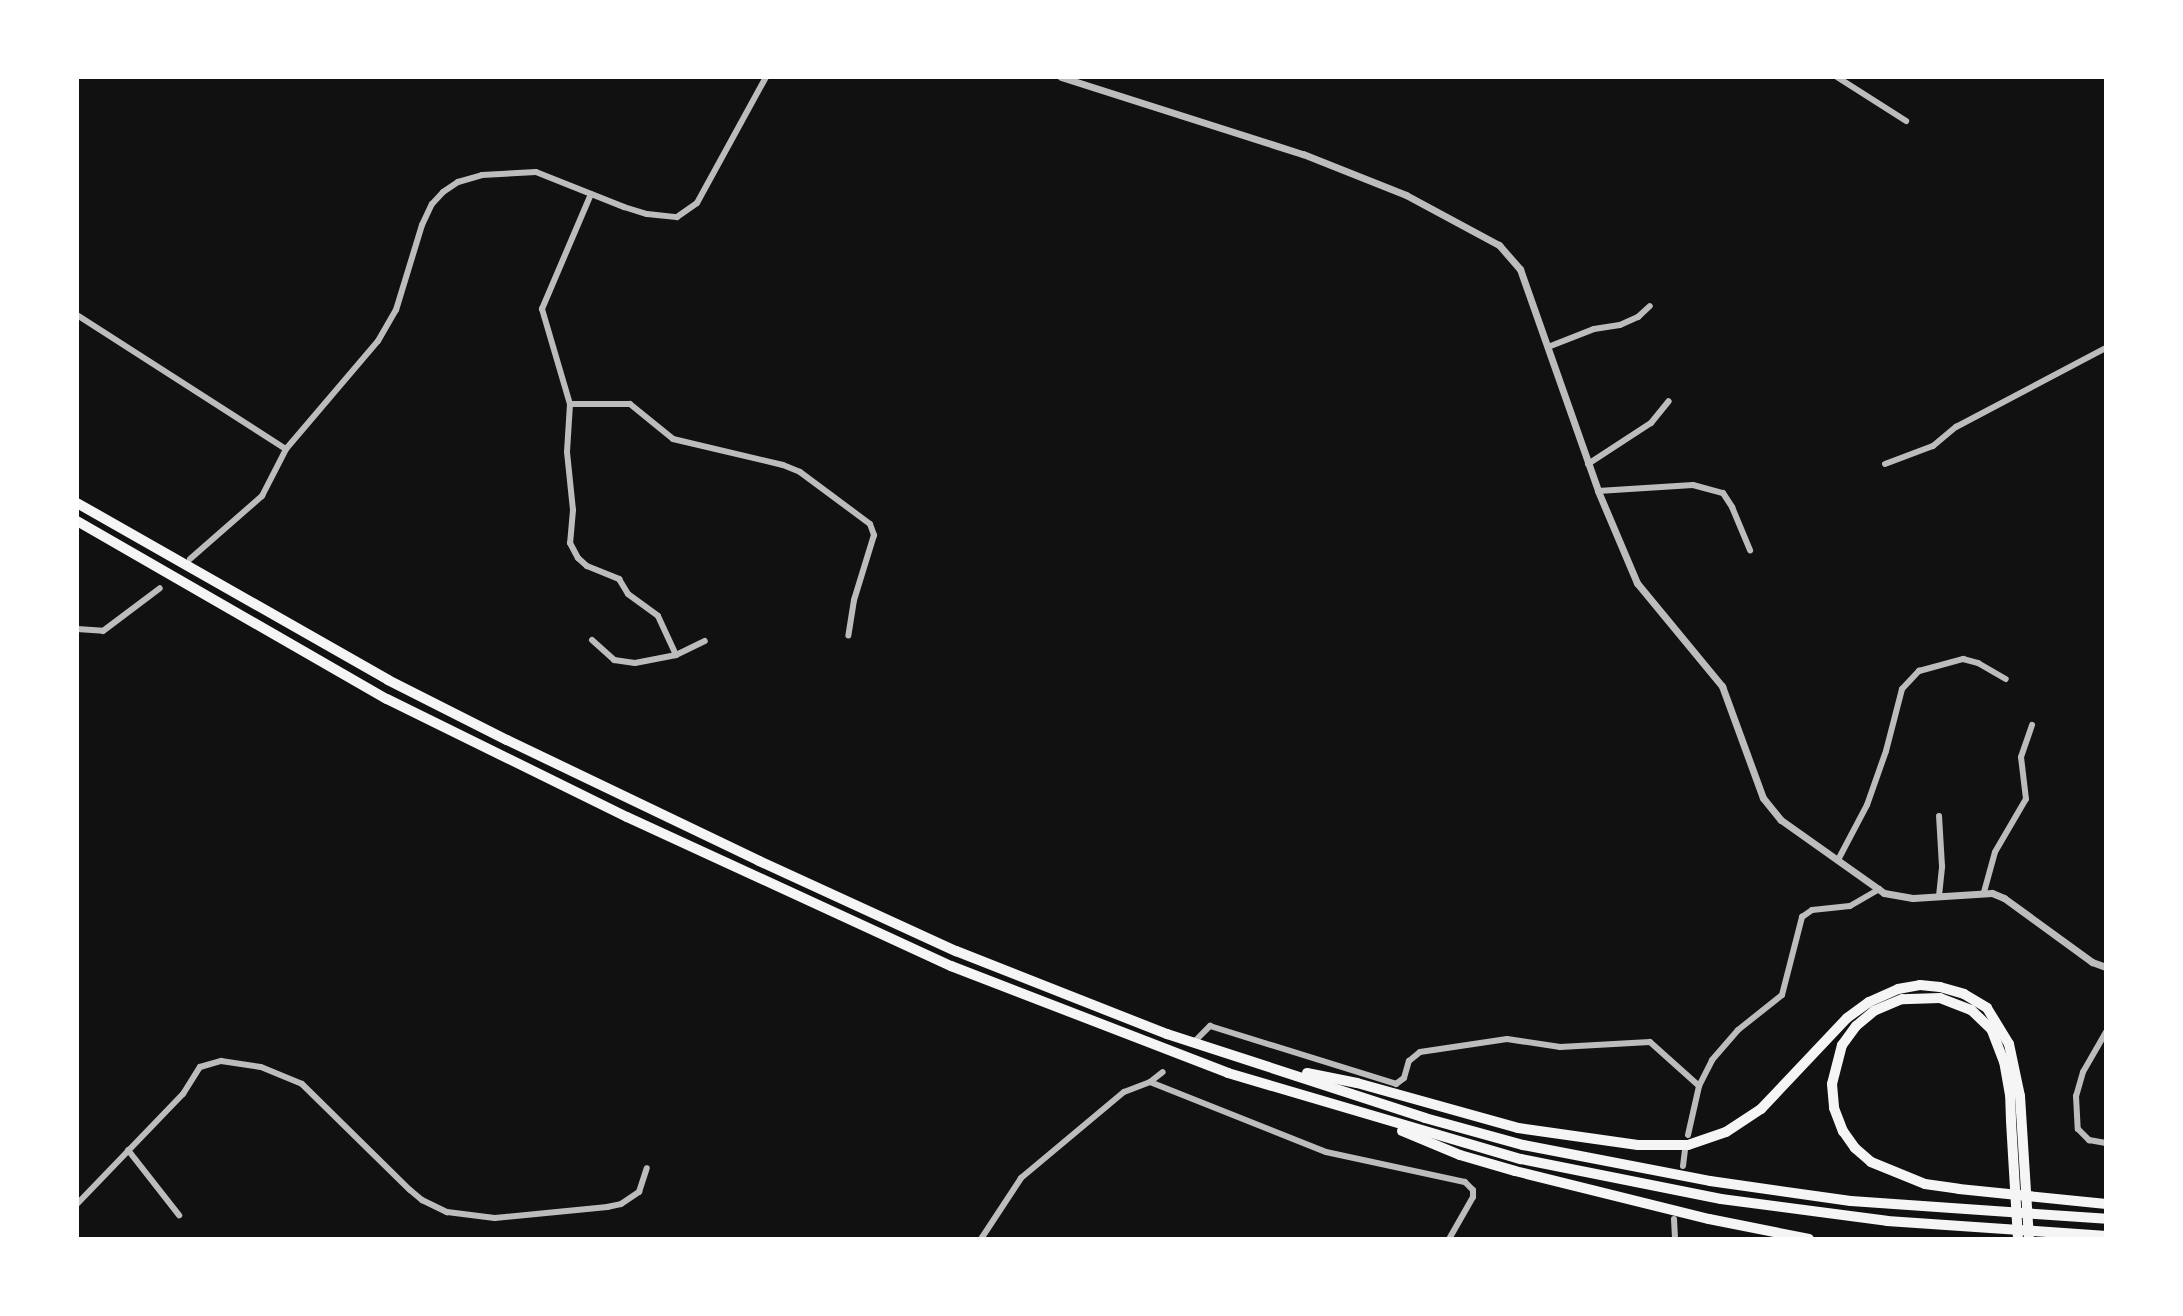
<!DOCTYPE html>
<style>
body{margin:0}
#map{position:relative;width:2183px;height:1316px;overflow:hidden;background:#111;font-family:"Nunito Sans",sans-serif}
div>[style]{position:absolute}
.minor>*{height:6px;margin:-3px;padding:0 3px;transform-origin:3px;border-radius:3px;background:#bcbcbc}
.tertiary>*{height:7px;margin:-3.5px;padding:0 3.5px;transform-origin:3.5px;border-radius:3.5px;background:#bcbcbc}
.motorway>*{height:10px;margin:-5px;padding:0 5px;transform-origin:5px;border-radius:5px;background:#f5f5f5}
span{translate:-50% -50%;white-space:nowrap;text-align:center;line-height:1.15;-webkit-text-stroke:5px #fff;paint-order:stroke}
.frame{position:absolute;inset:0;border:79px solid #fff;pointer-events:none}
</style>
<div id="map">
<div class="minor">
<i style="left:1837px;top:77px;width:82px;rotate:32.5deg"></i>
<i style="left:591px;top:194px;width:125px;rotate:113.1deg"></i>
<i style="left:542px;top:309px;width:99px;rotate:73.6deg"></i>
<i style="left:570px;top:404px;width:48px;rotate:93.6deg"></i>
<i style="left:567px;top:452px;width:58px;rotate:84.1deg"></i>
<i style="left:573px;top:510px;width:33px;rotate:95deg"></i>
<i style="left:570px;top:543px;width:17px;rotate:62deg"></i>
<i style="left:578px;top:558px;width:12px;rotate:42deg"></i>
<i style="left:587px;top:566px;width:35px;rotate:22deg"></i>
<i style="left:619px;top:579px;width:17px;rotate:59deg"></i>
<i style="left:628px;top:594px;width:37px;rotate:36deg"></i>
<i style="left:658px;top:616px;width:43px;rotate:65.2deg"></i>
<i style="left:77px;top:315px;width:248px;rotate:32.7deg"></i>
<i style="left:1548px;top:347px;width:49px;rotate:-21.4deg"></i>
<i style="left:1594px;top:329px;width:26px;rotate:-9deg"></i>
<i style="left:1620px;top:325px;width:20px;rotate:-24deg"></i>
<i style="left:1638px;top:317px;width:16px;rotate:-43deg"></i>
<i style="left:570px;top:404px;width:60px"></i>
<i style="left:630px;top:404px;width:55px;rotate:39.1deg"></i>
<i style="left:673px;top:439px;width:113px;rotate:13.3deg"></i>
<i style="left:783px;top:465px;width:18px;rotate:22deg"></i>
<i style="left:800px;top:472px;width:87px;rotate:36.6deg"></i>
<i style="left:870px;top:524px;width:12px;rotate:70deg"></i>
<i style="left:874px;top:535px;width:68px;rotate:107.1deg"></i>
<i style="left:854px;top:600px;width:36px;rotate:99deg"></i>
<i style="left:1588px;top:464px;width:75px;rotate:-33.1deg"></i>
<i style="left:1651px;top:423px;width:28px;rotate:-51deg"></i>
<i style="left:1885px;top:464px;width:51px;rotate:-20.6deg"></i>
<i style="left:1933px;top:446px;width:30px;rotate:-40deg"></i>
<i style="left:1956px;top:427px;width:170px;rotate:-27.8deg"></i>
<i style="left:1598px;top:491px;width:95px;rotate:-3.6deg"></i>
<i style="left:1693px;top:485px;width:31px;rotate:15deg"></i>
<i style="left:1723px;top:493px;width:17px;rotate:57deg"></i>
<i style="left:1732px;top:507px;width:47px;rotate:67.3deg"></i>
<i style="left:190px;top:559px;width:96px;rotate:-41.2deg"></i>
<i style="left:262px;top:496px;width:53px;rotate:-62.9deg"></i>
<i style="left:286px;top:449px;width:142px;rotate:-49.6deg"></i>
<i style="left:378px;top:341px;width:36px;rotate:-60deg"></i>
<i style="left:396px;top:310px;width:89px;rotate:-73deg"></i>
<i style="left:422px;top:225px;width:23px;rotate:-65deg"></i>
<i style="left:432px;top:204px;width:16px;rotate:-47deg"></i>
<i style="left:443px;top:192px;width:18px;rotate:-34deg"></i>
<i style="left:458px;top:182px;width:25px;rotate:-16deg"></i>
<i style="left:482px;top:175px;width:54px;rotate:-3.2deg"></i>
<i style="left:536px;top:172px;width:95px;rotate:21.7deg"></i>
<i style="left:624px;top:207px;width:24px;rotate:17deg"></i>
<i style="left:647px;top:214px;width:30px;rotate:6deg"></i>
<i style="left:677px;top:217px;width:24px;rotate:-35deg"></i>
<i style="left:697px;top:203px;width:144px;rotate:-61.3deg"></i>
<i style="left:77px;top:629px;width:26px;rotate:4deg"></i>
<i style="left:103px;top:631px;width:71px;rotate:-37deg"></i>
<i style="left:592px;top:640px;width:30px;rotate:42deg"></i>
<i style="left:614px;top:660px;width:21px;rotate:8deg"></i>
<i style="left:635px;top:663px;width:42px;rotate:-11deg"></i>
<i style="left:676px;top:655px;width:32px;rotate:-26deg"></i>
<i style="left:1838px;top:860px;width:62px;rotate:-62.2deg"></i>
<i style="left:1867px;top:805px;width:57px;rotate:-70.6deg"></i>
<i style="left:1886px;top:751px;width:64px;rotate:-75.5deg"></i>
<i style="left:1902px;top:689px;width:25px;rotate:-47deg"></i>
<i style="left:1919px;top:671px;width:46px;rotate:-15.3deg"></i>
<i style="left:1963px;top:659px;width:16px;rotate:15deg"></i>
<i style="left:1978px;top:663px;width:32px;rotate:30deg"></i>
<i style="left:1984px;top:892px;width:41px;rotate:-74.6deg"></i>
<i style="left:1995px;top:852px;width:61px;rotate:-59.7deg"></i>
<i style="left:2026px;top:799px;width:42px;rotate:-96.8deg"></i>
<i style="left:2021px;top:757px;width:34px;rotate:-71deg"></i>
<i style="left:1939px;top:896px;width:30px;rotate:-84deg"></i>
<i style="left:1942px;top:866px;width:50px;rotate:-93.4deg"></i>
<i style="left:2106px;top:1032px;width:46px;rotate:119.9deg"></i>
<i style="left:2083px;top:1072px;width:25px;rotate:106deg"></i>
<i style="left:2076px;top:1096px;width:33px;rotate:87deg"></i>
<i style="left:2078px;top:1129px;width:16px;rotate:45deg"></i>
<i style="left:2089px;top:1140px;width:17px;rotate:10deg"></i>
<i style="left:1194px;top:1042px;width:23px;rotate:-45deg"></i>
<i style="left:1210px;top:1026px;width:195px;rotate:17.3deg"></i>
<i style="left:1396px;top:1084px;width:10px;rotate:-37deg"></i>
<i style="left:1404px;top:1078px;width:18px;rotate:-74deg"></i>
<i style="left:1409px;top:1061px;width:14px;rotate:-39deg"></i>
<i style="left:1420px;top:1052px;width:88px;rotate:-8.5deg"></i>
<i style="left:1507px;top:1039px;width:54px;rotate:8.6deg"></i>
<i style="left:1560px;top:1047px;width:90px;rotate:-3.2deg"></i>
<i style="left:1650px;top:1042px;width:66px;rotate:41.9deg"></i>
<i style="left:1150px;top:1082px;width:189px;rotate:21.7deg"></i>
<i style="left:1326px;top:1152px;width:142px;rotate:12.2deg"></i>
<i style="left:1465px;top:1182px;width:11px;rotate:45deg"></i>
<i style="left:1473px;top:1190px;width:7px;rotate:90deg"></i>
<i style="left:1473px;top:1197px;width:48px;rotate:119.7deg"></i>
<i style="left:1688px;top:1135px;width:50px;rotate:-77.3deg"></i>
<i style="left:1699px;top:1086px;width:29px;rotate:-63deg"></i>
<i style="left:1712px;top:1060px;width:40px;rotate:-49deg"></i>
<i style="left:1738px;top:1030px;width:56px;rotate:-38.5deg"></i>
<i style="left:1782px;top:995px;width:81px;rotate:-75.6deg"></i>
<i style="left:1802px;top:917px;width:12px;rotate:-35deg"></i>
<i style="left:1812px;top:910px;width:38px;rotate:-6deg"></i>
<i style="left:1850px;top:906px;width:34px;rotate:-30deg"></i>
<i style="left:128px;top:1150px;width:83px;rotate:51.9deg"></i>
<i style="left:1683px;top:1166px;width:16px;rotate:-83deg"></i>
<i style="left:77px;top:1204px;width:153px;rotate:-46.1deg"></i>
<i style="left:183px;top:1094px;width:32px;rotate:-58deg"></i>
<i style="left:200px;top:1067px;width:22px;rotate:-16deg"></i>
<i style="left:221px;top:1061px;width:40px;rotate:8.5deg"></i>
<i style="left:261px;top:1067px;width:44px;rotate:22.5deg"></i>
<i style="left:302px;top:1084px;width:151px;rotate:44.5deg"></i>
<i style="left:410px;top:1190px;width:16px;rotate:40deg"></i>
<i style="left:422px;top:1200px;width:28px;rotate:26deg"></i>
<i style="left:447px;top:1212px;width:48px;rotate:7.1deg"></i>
<i style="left:495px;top:1218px;width:113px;rotate:-5.6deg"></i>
<i style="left:607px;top:1207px;width:14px;rotate:-12deg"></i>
<i style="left:621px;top:1204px;width:22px;rotate:-34deg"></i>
<i style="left:639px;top:1192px;width:25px;rotate:-72deg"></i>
<i style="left:1674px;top:1219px;width:20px;rotate:87deg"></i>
<i style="left:981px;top:1239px;width:73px;rotate:-56.7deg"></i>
<i style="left:1021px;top:1178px;width:134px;rotate:-39.9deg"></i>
<i style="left:1124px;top:1092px;width:28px;rotate:-21deg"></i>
<i style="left:1150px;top:1082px;width:16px;rotate:-38deg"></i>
</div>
<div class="tertiary">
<i style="left:1061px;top:77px;width:254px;rotate:17.7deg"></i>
<i style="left:1303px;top:154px;width:111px;rotate:21.7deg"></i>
<i style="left:1406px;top:195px;width:106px;rotate:28.3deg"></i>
<i style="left:1499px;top:245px;width:32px;rotate:49deg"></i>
<i style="left:1520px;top:269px;width:235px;rotate:70.6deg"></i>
<i style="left:1598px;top:491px;width:100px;rotate:67deg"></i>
<i style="left:1637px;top:583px;width:134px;rotate:50.5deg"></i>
<i style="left:1722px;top:686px;width:119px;rotate:69.9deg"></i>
<i style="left:1763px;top:798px;width:28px;rotate:51deg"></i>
<i style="left:1781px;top:820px;width:126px;rotate:35.3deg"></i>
<i style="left:1884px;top:893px;width:29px;rotate:10deg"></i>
<i style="left:1913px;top:898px;width:79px;rotate:-3.6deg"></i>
<i style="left:1992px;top:893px;width:13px;rotate:23deg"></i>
<i style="left:2004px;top:898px;width:109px;rotate:36deg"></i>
<i style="left:2092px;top:962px;width:15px;rotate:20deg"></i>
</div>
<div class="motorway">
<i style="left:77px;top:503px;width:358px;rotate:29.6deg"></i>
<i style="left:388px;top:680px;width:133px;rotate:26.8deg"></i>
<i style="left:507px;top:740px;width:280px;rotate:25.6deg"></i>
<i style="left:759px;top:861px;width:217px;rotate:24.6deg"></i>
<i style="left:956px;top:951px;width:227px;rotate:21.5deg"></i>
<i style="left:1167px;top:1034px;width:271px;rotate:18deg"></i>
<i style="left:1425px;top:1118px;width:102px;rotate:15.4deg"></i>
<i style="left:1523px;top:1145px;width:190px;rotate:10.9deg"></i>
<i style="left:1710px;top:1181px;width:142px;rotate:8.1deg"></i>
<i style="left:1851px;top:1201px;width:256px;rotate:4deg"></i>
<i style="left:77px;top:521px;width:357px;rotate:29.9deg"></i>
<i style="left:387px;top:699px;width:267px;rotate:26.2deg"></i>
<i style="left:627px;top:817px;width:357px;rotate:24.7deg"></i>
<i style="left:951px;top:966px;width:297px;rotate:21.1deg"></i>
<i style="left:1228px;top:1073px;width:305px;rotate:16.4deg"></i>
<i style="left:1521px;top:1159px;width:204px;rotate:11.3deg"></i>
<i style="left:1721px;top:1199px;width:167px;rotate:7.5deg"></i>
<i style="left:1887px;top:1221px;width:220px;rotate:3.9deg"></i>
<i style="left:1307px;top:1073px;width:51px;rotate:11.3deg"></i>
<i style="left:1357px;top:1083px;width:167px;rotate:15.6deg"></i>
<i style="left:1518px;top:1128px;width:121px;rotate:8.1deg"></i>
<i style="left:1638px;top:1145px;width:50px"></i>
<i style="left:1688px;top:1145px;width:40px;rotate:-18.9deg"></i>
<i style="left:1726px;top:1132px;width:42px;rotate:-33.3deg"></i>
<i style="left:1761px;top:1109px;width:125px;rotate:-46.6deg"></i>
<i style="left:1847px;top:1018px;width:27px;rotate:-36deg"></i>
<i style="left:1869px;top:1002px;width:32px;rotate:-24deg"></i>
<i style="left:1898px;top:989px;width:22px;rotate:-10deg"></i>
<i style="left:1920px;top:985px;width:20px;rotate:6deg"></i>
<i style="left:1940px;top:987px;width:25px;rotate:16deg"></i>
<i style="left:1964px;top:994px;width:27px;rotate:31deg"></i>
<i style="left:1987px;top:1008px;width:42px;rotate:58.6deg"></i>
<i style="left:2009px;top:1044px;width:53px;rotate:78.1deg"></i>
<i style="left:2020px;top:1096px;width:143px;rotate:86.4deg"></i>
<i style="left:1402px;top:1131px;width:63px;rotate:22.5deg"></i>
<i style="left:1460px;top:1155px;width:57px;rotate:16.2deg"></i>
<i style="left:1515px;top:1171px;width:200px;rotate:13.9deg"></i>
<i style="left:1709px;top:1219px;width:102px;rotate:11.3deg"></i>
<i style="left:2018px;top:1239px;width:119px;rotate:-93.4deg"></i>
<i style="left:2011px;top:1120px;width:25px;rotate:-92deg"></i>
<i style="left:2010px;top:1095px;width:34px;rotate:-100deg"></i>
<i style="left:2004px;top:1062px;width:34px;rotate:-111deg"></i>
<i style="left:1992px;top:1030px;width:29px;rotate:-136deg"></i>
<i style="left:1971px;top:1010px;width:33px;rotate:-159deg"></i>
<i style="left:1940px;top:998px;width:38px;rotate:178deg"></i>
<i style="left:1902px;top:999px;width:30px;rotate:157deg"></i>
<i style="left:1874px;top:1011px;width:23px;rotate:140deg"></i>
<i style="left:1856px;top:1026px;width:24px;rotate:126deg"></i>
<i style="left:1842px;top:1045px;width:40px;rotate:104.4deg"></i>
<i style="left:1832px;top:1084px;width:24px;rotate:85deg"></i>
<i style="left:1834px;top:1108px;width:25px;rotate:69deg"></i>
<i style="left:1843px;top:1131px;width:21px;rotate:55deg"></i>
<i style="left:1855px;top:1148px;width:21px;rotate:41deg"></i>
<i style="left:1871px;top:1162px;width:58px;rotate:22.2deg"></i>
<i style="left:1925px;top:1184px;width:34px;rotate:8deg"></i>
<i style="left:1959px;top:1189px;width:148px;rotate:5.8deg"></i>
</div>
<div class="frame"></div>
</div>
